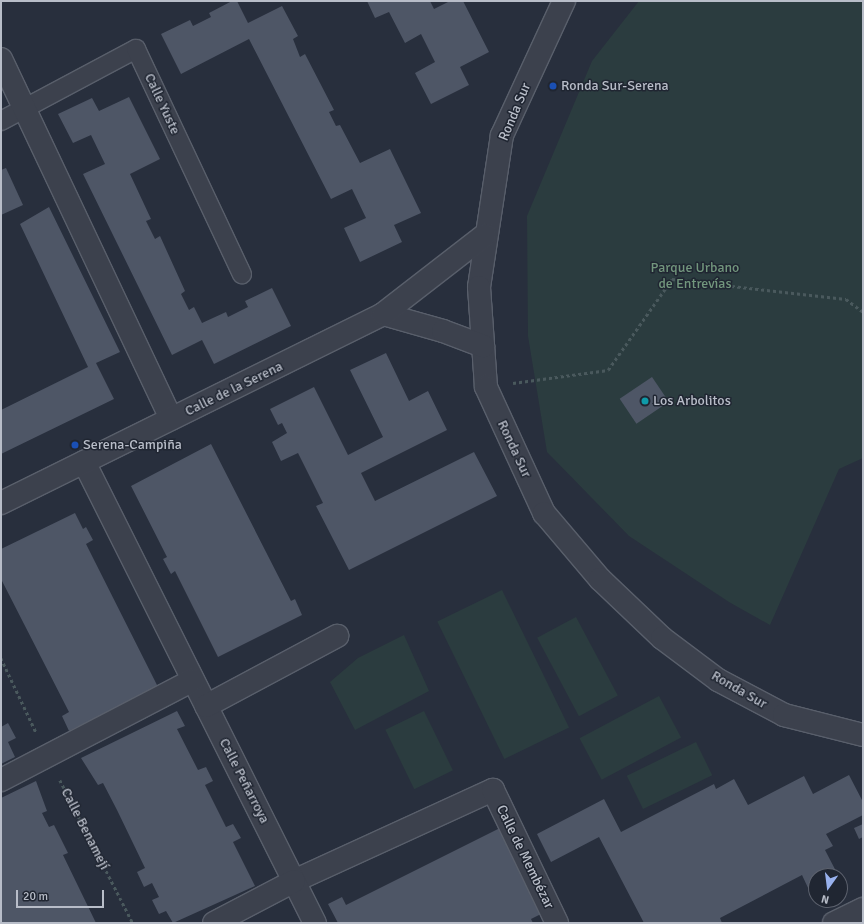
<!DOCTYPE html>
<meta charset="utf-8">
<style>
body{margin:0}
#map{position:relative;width:864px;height:924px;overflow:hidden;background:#282f3d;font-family:Signika,sans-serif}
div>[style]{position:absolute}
.green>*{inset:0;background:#2b3c3f;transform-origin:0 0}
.building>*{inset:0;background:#4e5666;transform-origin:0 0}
.path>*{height:2.5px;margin-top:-1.25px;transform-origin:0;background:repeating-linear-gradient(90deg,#4a595d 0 3px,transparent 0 6px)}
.roads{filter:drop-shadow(1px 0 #595f6b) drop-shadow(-1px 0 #595f6b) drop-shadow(0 1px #595f6b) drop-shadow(0 -1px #595f6b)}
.service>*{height:18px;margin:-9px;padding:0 9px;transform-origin:9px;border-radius:9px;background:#3c414d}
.pedestrian>*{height:22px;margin:-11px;padding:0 11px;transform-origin:11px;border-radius:11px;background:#3c414d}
.minor>*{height:22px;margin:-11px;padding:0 11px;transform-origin:11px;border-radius:11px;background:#3c414d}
.dots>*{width:11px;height:11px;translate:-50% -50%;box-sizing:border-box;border:2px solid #202632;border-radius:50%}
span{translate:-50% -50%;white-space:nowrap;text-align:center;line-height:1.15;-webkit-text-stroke:3px #202632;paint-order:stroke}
.poi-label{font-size:14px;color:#b8bdc8}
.left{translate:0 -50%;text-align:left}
.street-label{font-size:14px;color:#b8bdc8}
.park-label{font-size:14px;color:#72967d}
.frame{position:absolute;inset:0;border:2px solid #b8bdc8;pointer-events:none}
.north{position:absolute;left:808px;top:868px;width:40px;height:40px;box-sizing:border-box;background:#202632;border:1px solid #5d626e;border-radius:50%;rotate:194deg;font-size:11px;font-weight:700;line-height:16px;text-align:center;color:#b8bdc8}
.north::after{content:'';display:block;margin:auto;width:14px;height:18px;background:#98b1ed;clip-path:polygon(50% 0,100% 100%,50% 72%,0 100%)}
.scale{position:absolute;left:16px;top:890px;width:88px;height:18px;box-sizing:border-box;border:2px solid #b8bdc8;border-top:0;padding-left:5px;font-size:12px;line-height:14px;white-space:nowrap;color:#b8bdc8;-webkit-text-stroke:3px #202632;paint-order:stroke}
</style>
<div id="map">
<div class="green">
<i style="clip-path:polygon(639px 1px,863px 1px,863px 458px,839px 469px,770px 625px,729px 602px,629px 536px,547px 452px,528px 336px,527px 216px,592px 61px)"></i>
<i style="left:502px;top:590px;width:153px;height:72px;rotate:64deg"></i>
<i style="left:576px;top:617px;width:89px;height:44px;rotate:62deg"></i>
<i style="clip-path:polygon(404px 635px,429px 691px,355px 730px,330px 682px,358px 658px)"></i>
<i style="left:659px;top:696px;width:47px;height:90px;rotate:62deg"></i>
<i style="left:424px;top:711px;width:66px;height:43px;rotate:64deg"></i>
<i style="left:696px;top:742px;width:37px;height:77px;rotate:64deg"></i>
</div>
<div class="building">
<i style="clip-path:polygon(232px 1px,237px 1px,248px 23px,282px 6px,298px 36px,293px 39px,300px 57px,305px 54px,334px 110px,329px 112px,336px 126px,340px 125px,360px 163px,390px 149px,421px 213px,394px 225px,402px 242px,360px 262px,344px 228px,366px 218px,352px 189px,331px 199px,249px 39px,181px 74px,161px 34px,190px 20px,193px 26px,211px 17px,209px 13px)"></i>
<i style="clip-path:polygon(367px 1px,430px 1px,434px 9px,450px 1px,463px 1px,489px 52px,460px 67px,469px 85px,431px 104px,415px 73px,435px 62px,421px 34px,405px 43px,389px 12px,375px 18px)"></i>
<i style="clip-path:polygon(129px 97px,160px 159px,130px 174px,151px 219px,146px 221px,155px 239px,160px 236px,185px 291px,181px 294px,189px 310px,194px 307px,202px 323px,226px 312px,228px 317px,248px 307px,245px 301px,272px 288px,291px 326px,214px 364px,202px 340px,172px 355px,83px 174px,105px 164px,91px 135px,73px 143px,58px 114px,92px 98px,99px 111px)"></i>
<i style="clip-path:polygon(6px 168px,23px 205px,1px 215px,1px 170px)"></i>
<i style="clip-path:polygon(49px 207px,120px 352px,96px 363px,114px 399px,1px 454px,1px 410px,88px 367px,20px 224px)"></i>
<i style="clip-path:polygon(386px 353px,409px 401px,428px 391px,447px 430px,361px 473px,375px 501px,474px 452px,497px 496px,349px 570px,316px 506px,323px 503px,298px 453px,281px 461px,272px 442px,287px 433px,282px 423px,278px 425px,270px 409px,314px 387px,348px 455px,383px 437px,350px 370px)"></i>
<i style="left:652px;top:377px;width:30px;height:39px;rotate:56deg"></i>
<i style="clip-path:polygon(211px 444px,291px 601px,295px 599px,302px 615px,218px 657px,175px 571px,171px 574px,163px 559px,167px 557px,131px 486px)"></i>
<i style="clip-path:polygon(75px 513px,83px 529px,86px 527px,93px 540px,86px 544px,158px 687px,69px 731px,62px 716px,69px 712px,1px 579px,1px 549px)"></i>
<i style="clip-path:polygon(177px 711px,185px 726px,177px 729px,198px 770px,206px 767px,213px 781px,205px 785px,226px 827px,233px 824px,241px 838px,233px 842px,255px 886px,173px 923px,166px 911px,159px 914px,152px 900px,159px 897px,152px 883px,144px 887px,137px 872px,145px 868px,117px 810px,103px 783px,98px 785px,81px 758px)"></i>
<i style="clip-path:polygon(8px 723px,16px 738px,8px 742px,15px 757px,1px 764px,1px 727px)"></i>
<i style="clip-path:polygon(849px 775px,863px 802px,863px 815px,826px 834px,833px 846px,825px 850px,838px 875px,816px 876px,816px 887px,809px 890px,802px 875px,720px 918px,722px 923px,644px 923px,599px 837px,551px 862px,537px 834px,604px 799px,621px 832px,714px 784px,716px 789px,734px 779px,748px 805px,804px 776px,813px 794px)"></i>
<i style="clip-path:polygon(36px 781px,47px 811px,42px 813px,49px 827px,54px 825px,68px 853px,63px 855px,96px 923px,1px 923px,1px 798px)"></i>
<i style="clip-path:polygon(863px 824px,863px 837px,859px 839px,854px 828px)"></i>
<i style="clip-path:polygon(502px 827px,545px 912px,531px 919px,533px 923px,338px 923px,328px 904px,342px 897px,346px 905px)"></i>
</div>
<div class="path">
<i style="left:513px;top:383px;width:96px;rotate:-7.8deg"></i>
<i style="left:608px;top:370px;width:111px;rotate:-54.9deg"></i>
<i style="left:672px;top:279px;width:175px;rotate:6.6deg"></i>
<i style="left:846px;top:299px;width:21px;rotate:37deg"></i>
<i style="left:1px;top:658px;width:82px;rotate:64.7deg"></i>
<i style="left:60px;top:780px;width:161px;rotate:63deg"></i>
</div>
<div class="roads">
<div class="service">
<i style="left:1px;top:121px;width:153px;rotate:-28.1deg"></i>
<i style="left:136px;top:49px;width:249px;rotate:64.8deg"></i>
</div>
<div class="pedestrian">
<i style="left:294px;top:881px;width:219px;rotate:-24.6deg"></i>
<i style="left:493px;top:790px;width:148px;rotate:64.3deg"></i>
<i style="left:834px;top:923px;width:32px;rotate:-26deg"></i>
</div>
<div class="minor">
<i style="left:564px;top:1px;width:148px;rotate:114.8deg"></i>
<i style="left:502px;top:135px;width:154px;rotate:98.6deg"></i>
<i style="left:479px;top:287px;width:100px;rotate:86deg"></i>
<i style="left:486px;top:387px;width:139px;rotate:65.3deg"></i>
<i style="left:544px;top:513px;width:87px;rotate:49.7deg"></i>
<i style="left:600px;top:579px;width:86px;rotate:43.6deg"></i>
<i style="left:662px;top:638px;width:70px;rotate:36.9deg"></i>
<i style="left:718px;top:680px;width:75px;rotate:27.9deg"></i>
<i style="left:784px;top:715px;width:81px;rotate:14.2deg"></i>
<i style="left:1px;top:59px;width:398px;rotate:64.7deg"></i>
<i style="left:383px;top:314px;width:62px;rotate:15.8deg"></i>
<i style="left:443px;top:331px;width:43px;rotate:20.6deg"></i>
<i style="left:84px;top:462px;width:516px;rotate:63.39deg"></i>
<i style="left:1px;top:503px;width:426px;rotate:-26.3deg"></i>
<i style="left:383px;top:314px;width:129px;rotate:-37.8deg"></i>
<i style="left:206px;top:706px;width:149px;rotate:-28.1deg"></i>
<i style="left:1px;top:780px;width:216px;rotate:-27.5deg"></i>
<i style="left:214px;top:923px;width:90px;rotate:-27.7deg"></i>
</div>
</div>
<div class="dots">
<i style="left:553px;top:86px;background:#1a4fb4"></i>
<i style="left:645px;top:401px;background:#0f9aa8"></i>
<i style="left:75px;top:445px;background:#1a4fb4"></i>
</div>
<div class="poi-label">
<span class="left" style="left:561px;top:86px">Ronda Sur-Serena</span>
<span class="left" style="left:653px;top:401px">Los Arbolitos</span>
<span class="left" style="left:83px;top:445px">Serena-Campiña</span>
</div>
<div class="street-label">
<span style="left:162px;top:104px;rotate:65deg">Calle Yuste</span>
<span style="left:515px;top:112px;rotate:-67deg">Ronda Sur</span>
<span style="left:234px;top:389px;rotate:-26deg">Calle de la Serena</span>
<span style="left:514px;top:449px;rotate:65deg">Ronda Sur</span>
<span style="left:739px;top:690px;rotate:30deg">Ronda Sur</span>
<span style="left:244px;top:781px;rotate:63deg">Calle Peñarroya</span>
<span style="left:85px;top:829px;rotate:63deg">Calle Benamejí</span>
<span style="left:525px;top:857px;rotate:64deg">Calle de Membézar</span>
</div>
<div class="park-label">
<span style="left:695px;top:276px">Parque Urbano<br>de Entrevías</span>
</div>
<div class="frame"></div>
<div class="north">N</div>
<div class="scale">20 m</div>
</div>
